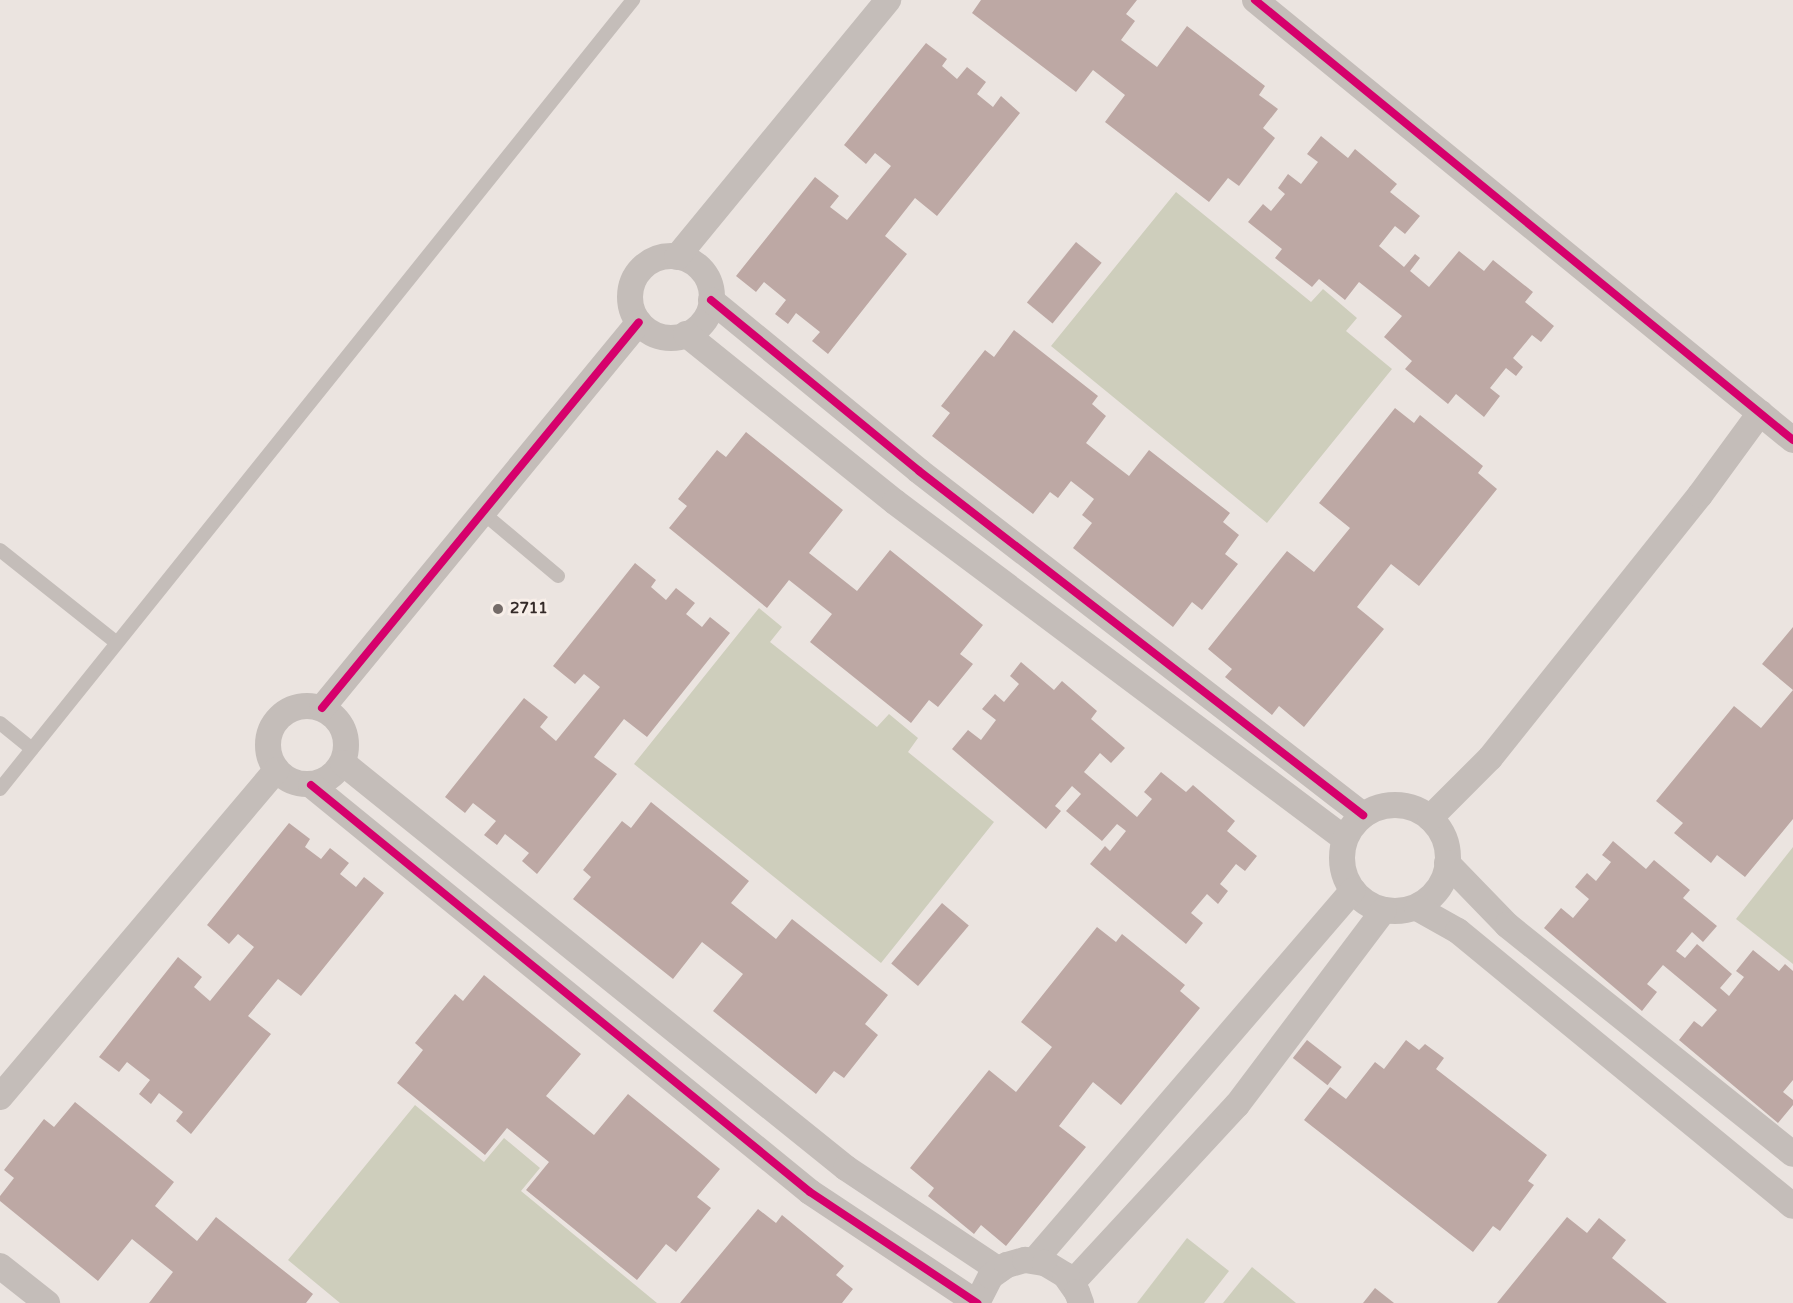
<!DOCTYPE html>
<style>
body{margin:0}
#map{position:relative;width:1793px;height:1303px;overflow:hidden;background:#ebe4e0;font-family:"Varela Round",sans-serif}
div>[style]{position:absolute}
.green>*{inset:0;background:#cecebc}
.building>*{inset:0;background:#bda8a4;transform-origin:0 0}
.service>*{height:14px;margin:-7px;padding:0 7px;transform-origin:7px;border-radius:7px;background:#c4bdb9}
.minor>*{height:26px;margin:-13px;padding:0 13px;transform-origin:13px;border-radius:13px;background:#c4bdb9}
.minor>.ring{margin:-13px;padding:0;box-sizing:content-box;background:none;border:26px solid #c4bdb9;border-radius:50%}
.cycleway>*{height:8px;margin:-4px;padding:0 4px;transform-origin:4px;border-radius:4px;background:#d6006c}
.dots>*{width:16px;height:16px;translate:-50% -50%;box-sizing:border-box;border:3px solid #f7eee8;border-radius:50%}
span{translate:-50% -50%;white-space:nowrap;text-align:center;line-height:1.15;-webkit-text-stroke:6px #f7eee8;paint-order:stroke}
.poi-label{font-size:15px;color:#342a28;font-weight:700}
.left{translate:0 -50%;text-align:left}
</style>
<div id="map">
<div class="green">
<i style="clip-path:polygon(1176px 192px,1311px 302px,1323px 289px,1357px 318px,1346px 331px,1392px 369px,1267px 523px,1051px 346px)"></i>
<i style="clip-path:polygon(759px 608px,782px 627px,770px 642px,877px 727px,889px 714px,918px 738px,908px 752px,994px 822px,881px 963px,634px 764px)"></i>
<i style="clip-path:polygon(1793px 847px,1793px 964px,1736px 919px)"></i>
<i style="clip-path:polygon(415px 1105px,484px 1162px,504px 1138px,540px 1168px,521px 1191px,657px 1303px,340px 1303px,288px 1260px)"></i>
<i style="clip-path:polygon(1187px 1238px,1229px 1271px,1204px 1303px,1137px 1303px)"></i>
<i style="clip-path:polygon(1252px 1267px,1296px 1303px,1223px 1303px)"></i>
</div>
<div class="building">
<i style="clip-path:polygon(981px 0,1137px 0,1126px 14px,1135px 21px,1121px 40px,1157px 67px,1187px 26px,1265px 86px,1259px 95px,1278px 109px,1263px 128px,1275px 138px,1239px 186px,1228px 178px,1209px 202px,1105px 122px,1125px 95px,1093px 70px,1076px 92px,972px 13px)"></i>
<i style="clip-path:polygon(926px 43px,947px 59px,942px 66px,957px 79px,967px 67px,986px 82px,977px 94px,993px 107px,1001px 96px,1020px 113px,937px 216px,915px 198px,885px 236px,907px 254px,828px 354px,812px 341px,820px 332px,796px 313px,788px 324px,775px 314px,786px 300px,764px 282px,756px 292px,736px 276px,815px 177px,839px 196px,830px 207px,847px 220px,891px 166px,875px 153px,866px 164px,844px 145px)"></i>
<i style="clip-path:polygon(1321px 136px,1348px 158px,1355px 149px,1397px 184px,1390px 192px,1420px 216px,1405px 234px,1395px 226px,1379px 246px,1404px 267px,1415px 254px,1420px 258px,1410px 271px,1429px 287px,1459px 251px,1484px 271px,1493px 260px,1533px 292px,1525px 302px,1554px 326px,1541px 342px,1532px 335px,1513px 358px,1523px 367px,1516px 376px,1506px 368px,1490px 388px,1500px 396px,1484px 417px,1456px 394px,1448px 404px,1405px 369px,1412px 361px,1384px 337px,1402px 316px,1359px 282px,1345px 300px,1319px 279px,1312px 287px,1275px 258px,1282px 249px,1248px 222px,1263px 204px,1271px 211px,1285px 194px,1278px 188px,1288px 174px,1301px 184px,1318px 162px,1307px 154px)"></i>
<i style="left:1076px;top:242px;width:33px;height:78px;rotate:39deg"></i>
<i style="clip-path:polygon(1014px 330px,1098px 396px,1092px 404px,1106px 416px,1086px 443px,1129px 476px,1149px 450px,1230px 513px,1223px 522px,1239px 535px,1225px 554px,1238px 564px,1202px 610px,1192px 602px,1173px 627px,1073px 548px,1092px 523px,1082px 515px,1094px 499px,1071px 481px,1058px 498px,1050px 492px,1033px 514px,932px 436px,950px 413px,941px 406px,985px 350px,994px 357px)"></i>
<i style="clip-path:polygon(1395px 408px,1414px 423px,1420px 415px,1483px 466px,1478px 473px,1497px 489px,1419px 586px,1391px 564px,1357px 607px,1384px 629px,1304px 727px,1279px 706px,1272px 715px,1225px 677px,1232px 669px,1208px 649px,1287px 551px,1314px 572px,1350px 528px,1319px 503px)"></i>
<i style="clip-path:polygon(746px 432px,843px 510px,809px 553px,857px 591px,890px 550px,983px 625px,960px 654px,973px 664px,938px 707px,929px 700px,911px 723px,810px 642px,832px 614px,789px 580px,767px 608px,669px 528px,687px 506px,678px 499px,717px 450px,726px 457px)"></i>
<i style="clip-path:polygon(635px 563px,656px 580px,651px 587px,666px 600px,676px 588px,695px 603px,686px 614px,702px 627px,710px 617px,730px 633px,647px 737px,624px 719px,594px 757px,617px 774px,537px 874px,522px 861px,529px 853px,505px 834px,497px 845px,484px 835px,496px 821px,473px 803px,465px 813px,445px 797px,524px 698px,548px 717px,540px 727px,556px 741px,600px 687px,584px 674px,575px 684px,553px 666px)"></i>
<i style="clip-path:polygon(1793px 627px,1793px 819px,1745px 877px,1717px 855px,1711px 863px,1674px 833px,1683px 823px,1656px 801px,1734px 706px,1761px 728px,1793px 690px,1762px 664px)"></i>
<i style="clip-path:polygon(1021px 662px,1054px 690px,1062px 681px,1097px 711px,1091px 719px,1125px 748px,1111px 763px,1100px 753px,1084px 772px,1137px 817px,1152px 799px,1144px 792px,1161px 772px,1186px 792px,1193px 785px,1235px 821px,1227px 831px,1257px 856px,1245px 871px,1236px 864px,1220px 884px,1228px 891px,1218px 904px,1207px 894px,1191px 913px,1203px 923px,1186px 944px,1090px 864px,1105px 846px,1110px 851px,1126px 831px,1121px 827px,1117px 824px,1102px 841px,1066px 811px,1081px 794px,1072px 786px,1055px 806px,1061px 811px,1046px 829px,952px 749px,968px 730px,981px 740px,996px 720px,982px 709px,995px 694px,1004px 702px,1019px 684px,1010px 676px)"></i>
<i style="clip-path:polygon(651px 802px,749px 881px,731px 903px,776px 939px,792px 919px,888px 995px,865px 1024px,878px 1035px,844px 1078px,834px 1071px,816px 1094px,713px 1011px,743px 974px,702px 942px,673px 979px,573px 899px,591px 877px,583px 870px,622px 821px,631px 828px)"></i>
<i style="clip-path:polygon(289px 823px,310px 839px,305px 847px,321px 859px,330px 848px,349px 863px,340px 874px,356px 887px,364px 877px,384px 893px,301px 996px,278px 979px,248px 1016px,271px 1034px,191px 1134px,176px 1121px,183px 1112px,159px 1093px,151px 1104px,139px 1094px,150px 1080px,127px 1062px,119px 1072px,99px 1057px,178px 957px,202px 977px,194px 987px,210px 1001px,254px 947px,238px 934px,229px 944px,207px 925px)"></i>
<i style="clip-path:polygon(1613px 841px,1646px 869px,1654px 860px,1690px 890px,1683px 898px,1717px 926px,1703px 942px,1692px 932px,1676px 951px,1685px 958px,1697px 944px,1732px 974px,1720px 988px,1729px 996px,1744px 977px,1736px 971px,1753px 950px,1779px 971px,1785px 964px,1793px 971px,1793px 1080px,1783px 1092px,1793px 1100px,1793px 1105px,1778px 1123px,1679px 1040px,1694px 1021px,1702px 1027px,1717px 1010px,1663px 965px,1647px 984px,1657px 992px,1642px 1011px,1544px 928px,1561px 908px,1573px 918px,1589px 899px,1575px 887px,1587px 873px,1596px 881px,1611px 862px,1602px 855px)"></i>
<i style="left:942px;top:903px;width:35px;height:79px;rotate:40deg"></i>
<i style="clip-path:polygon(1097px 927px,1116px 942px,1122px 934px,1185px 985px,1180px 991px,1200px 1008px,1121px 1105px,1093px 1082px,1059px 1126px,1086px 1147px,1006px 1246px,981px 1225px,974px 1234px,928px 1196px,934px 1188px,910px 1168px,989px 1070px,1016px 1092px,1052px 1047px,1021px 1022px)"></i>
<i style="clip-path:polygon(484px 975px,581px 1054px,546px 1096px,594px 1135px,628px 1094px,720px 1169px,697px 1197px,711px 1208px,676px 1252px,666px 1244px,637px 1280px,526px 1190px,549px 1162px,507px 1128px,485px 1155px,397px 1083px,423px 1050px,415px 1043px,455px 994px,463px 1001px)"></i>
<i style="left:1307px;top:1040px;width:44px;height:23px;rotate:38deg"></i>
<i style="clip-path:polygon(1406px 1040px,1419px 1050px,1425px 1044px,1444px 1058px,1436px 1069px,1547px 1155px,1528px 1181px,1534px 1185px,1500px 1231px,1493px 1226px,1473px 1252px,1304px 1120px,1330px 1087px,1346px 1099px,1375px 1062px,1384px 1069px)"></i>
<i style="clip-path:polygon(75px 1102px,174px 1182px,155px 1206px,197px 1241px,216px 1217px,313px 1294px,306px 1303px,149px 1303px,173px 1272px,132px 1239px,98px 1281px,0 1201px,0 1196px,14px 1178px,4px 1170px,44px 1119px,54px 1127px)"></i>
<i style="clip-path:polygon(758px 1209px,776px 1223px,782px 1215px,844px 1266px,836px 1275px,853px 1289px,842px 1303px,680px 1303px)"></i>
<i style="clip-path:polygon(1567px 1217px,1587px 1233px,1599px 1218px,1626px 1240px,1612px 1258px,1667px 1303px,1497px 1303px)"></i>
<i style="clip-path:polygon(1375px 1288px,1394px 1303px,1363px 1303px)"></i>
</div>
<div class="service">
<i style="left:483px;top:513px;width:98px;rotate:40deg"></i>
<i style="left:0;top:550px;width:149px;rotate:38.5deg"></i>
<i style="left:0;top:723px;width:41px;rotate:39.1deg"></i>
<i style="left:0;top:789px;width:1012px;rotate:-51.26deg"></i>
</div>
<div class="minor">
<i style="left:1255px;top:0;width:695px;rotate:39.28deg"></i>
<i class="ring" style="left:630px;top:256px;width:56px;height:56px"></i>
<i style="left:677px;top:257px;width:333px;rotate:-50.6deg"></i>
<i style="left:711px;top:300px;width:269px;rotate:39.4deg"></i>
<i style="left:919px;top:471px;width:562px;rotate:37.77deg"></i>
<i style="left:686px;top:334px;width:268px;rotate:38.8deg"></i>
<i style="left:895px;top:502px;width:562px;rotate:36.83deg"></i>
<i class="ring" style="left:268px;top:706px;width:52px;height:52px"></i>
<i style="left:322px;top:708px;width:499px;rotate:-50.6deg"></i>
<i style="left:343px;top:763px;width:646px;rotate:38.84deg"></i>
<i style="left:846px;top:1168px;width:184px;rotate:33.7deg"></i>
<i style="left:311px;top:785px;width:644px;rotate:39.2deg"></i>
<i style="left:810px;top:1192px;width:201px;rotate:33.6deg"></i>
<i class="ring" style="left:1342px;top:805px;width:80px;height:80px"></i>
<i style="left:1430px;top:818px;width:85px;rotate:-45deg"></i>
<i style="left:1490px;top:758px;width:337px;rotate:-51.4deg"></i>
<i style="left:1700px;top:495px;width:102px;rotate:-53.8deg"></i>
<i style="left:1447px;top:863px;width:86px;rotate:45.9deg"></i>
<i style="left:1507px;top:925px;width:366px;rotate:38.7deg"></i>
<i style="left:1417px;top:908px;width:47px;rotate:29.3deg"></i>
<i style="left:1458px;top:931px;width:433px;rotate:39.4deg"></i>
<i style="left:0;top:1097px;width:428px;rotate:-49.8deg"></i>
<i style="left:1034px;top:1261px;width:489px;rotate:-49.3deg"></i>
<i style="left:0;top:1266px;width:60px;rotate:38.2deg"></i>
<i style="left:1072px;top:1283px;width:243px;rotate:-47.2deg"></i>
<i style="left:1237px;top:1105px;width:244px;rotate:-53deg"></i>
<i style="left:977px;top:1303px;width:30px;rotate:-63deg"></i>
<i style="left:991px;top:1276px;width:19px;rotate:-35deg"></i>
<i style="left:1007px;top:1265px;width:19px;rotate:-16deg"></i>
<i style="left:1025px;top:1260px;width:20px;rotate:9deg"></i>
<i style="left:1045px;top:1263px;width:23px;rotate:31deg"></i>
<i style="left:1065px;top:1275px;width:21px;rotate:55deg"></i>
<i style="left:1077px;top:1292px;width:12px;rotate:70deg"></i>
</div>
<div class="cycleway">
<i style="left:1255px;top:0;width:695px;rotate:39.28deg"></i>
<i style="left:711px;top:300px;width:269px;rotate:39.4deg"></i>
<i style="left:919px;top:471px;width:562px;rotate:37.77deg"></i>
<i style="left:322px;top:708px;width:499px;rotate:-50.6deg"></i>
<i style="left:311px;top:785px;width:644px;rotate:39.2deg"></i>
<i style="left:810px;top:1192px;width:201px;rotate:33.6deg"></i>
</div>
<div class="dots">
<i style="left:498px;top:609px;background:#746b68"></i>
</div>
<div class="poi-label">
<span class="left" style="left:510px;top:609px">2711</span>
</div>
</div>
